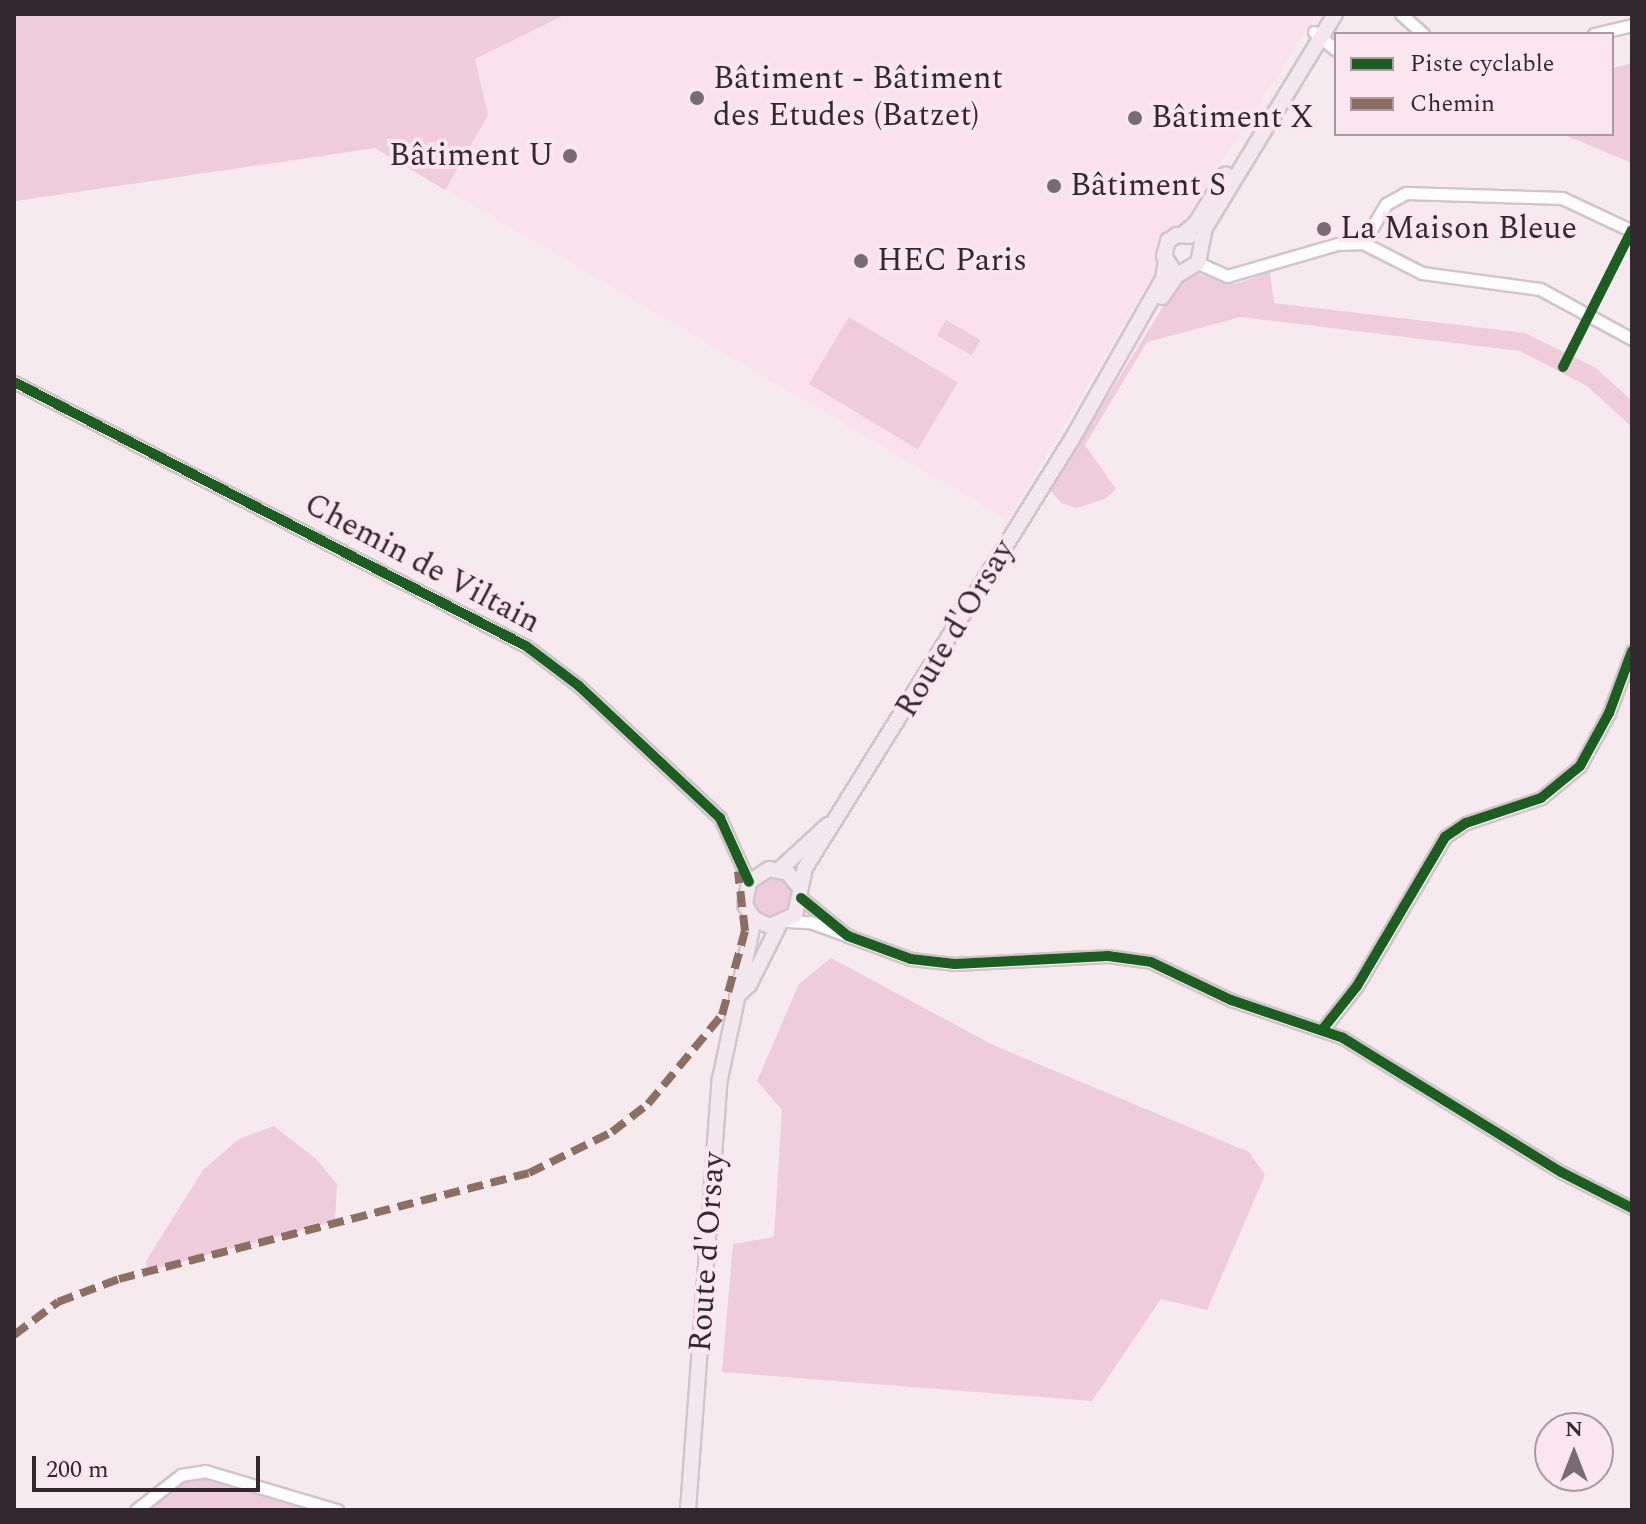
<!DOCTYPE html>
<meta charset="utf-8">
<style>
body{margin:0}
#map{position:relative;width:1646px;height:1524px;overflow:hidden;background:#f6eaef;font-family:Spectral,serif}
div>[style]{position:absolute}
.built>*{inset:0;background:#fae1eb}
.green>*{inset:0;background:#eeccdb;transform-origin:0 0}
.round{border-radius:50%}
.roads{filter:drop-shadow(2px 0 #d1c5ca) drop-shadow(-2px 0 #d1c5ca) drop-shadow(0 2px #d1c5ca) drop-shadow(0 -2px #d1c5ca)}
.minor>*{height:11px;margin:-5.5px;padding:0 5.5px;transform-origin:5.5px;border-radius:5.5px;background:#fefcfd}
.major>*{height:14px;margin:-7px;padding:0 7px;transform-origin:7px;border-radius:7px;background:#f4e8ee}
.quiet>*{height:8px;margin-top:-4px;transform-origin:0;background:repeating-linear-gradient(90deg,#8d6e63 0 16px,transparent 0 24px)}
.cycleway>*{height:10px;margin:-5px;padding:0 5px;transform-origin:5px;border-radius:5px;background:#1b5e20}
.dots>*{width:22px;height:22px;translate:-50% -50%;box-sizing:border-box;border:4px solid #fbe5ee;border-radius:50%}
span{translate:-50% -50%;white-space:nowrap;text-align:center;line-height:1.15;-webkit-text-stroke:8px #fbe5ee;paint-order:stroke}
.poi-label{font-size:32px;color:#34272d}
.left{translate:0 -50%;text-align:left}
.right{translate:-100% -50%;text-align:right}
.street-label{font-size:32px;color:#34272d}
.frame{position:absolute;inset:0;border:16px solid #34272d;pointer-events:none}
.legend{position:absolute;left:1334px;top:32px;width:280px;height:104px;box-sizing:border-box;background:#fbe5ee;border:2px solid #ab99a1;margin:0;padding:10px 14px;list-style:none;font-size:24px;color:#34272d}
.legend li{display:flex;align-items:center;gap:16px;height:40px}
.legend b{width:40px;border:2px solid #ab99a1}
.north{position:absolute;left:1534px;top:1412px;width:80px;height:80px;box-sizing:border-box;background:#fbe5ee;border:2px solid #ab99a1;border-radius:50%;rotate:0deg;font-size:22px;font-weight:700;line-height:32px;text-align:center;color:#34272d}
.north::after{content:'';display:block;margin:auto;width:28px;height:36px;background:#786b71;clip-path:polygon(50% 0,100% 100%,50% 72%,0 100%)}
.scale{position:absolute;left:32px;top:1456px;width:228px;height:36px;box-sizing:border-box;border:4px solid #34272d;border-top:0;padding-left:10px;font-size:24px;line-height:28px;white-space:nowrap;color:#34272d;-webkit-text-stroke:6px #fbe5ee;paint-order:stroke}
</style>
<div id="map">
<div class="built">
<i style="clip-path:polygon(121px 14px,1317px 14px,1182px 224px,1158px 237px,1155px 271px,1008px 520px,376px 148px,250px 169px)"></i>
</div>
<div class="green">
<i style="clip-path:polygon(14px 14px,566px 14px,475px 59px,488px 115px,445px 190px,375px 148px,16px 201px)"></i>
<i style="clip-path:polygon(1632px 63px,1632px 163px,1562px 134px,1612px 134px,1612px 68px)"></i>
<i style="clip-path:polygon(1270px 272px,1274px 303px,1525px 333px,1596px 368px,1632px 401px,1632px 427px,1587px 386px,1520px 351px,1241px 317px,1147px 342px,1085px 445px,1116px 489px,1105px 499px,1076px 508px,1061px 503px,1050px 490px,1177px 284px,1199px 274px,1235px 284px)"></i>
<i style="left:849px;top:317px;width:127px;height:78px;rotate:31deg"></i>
<i style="left:946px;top:320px;width:40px;height:18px;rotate:30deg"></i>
<i class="round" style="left:752px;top:876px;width:42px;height:42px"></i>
<i style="clip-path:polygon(831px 958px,995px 1046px,1249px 1152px,1265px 1175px,1207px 1310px,1161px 1299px,1092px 1401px,722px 1372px,733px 1244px,774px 1237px,782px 1110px,757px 1081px,799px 984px)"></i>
<i style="clip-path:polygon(274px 1126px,316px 1159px,337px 1184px,335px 1221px,147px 1271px,146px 1261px,203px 1170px,239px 1139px)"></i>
<i style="clip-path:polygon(206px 1475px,328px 1510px,146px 1510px,177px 1483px)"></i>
</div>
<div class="roads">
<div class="minor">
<i style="left:1401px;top:14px;width:30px;rotate:42deg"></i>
<i style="left:1314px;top:32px;width:28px;rotate:39deg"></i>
<i style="left:1594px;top:34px;width:39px;rotate:-13deg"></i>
<i style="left:1363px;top:243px;width:45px;rotate:-59.5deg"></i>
<i style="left:1386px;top:204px;width:23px;rotate:-29deg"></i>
<i style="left:1406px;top:193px;width:156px;rotate:1.8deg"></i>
<i style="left:1562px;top:198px;width:77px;rotate:25.2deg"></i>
<i style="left:1198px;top:263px;width:32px;rotate:24deg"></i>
<i style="left:1227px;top:276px;width:115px;rotate:-16.2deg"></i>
<i style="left:1337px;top:244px;width:26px;rotate:-2deg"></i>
<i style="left:1363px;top:243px;width:66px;rotate:27deg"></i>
<i style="left:1422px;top:273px;width:119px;rotate:7.7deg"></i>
<i style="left:1540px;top:289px;width:105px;rotate:28.5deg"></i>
<i style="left:14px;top:382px;width:576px;rotate:27.28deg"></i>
<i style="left:526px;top:646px;width:66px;rotate:37deg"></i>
<i style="left:579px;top:686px;width:193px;rotate:43.1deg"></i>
<i style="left:720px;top:818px;width:70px;rotate:65.6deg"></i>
<i style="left:801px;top:898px;width:60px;rotate:39deg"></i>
<i style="left:848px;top:936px;width:67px;rotate:20.1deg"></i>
<i style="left:911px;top:959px;width:44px;rotate:6.5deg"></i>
<i style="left:955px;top:964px;width:153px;rotate:-3deg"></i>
<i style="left:1108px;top:956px;width:43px;rotate:7.9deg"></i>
<i style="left:1151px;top:962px;width:89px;rotate:25.4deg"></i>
<i style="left:1231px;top:1000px;width:118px;rotate:18.7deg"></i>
<i style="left:1343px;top:1038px;width:256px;rotate:31.6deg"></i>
<i style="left:1561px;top:1172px;width:80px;rotate:26.9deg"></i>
<i style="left:788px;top:921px;width:22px;rotate:3deg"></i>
<i style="left:810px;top:922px;width:37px;rotate:20deg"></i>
<i style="left:1322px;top:1030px;width:56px;rotate:-51.5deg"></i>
<i style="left:1357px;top:986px;width:173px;rotate:-59.4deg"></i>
<i style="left:1445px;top:837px;width:25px;rotate:-34deg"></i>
<i style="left:1466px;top:823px;width:79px;rotate:-18.4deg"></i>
<i style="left:1541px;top:798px;width:50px;rotate:-39.4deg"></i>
<i style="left:1580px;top:766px;width:60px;rotate:-61.3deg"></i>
<i style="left:1609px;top:713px;width:66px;rotate:-69.6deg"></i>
<i style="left:136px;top:1510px;width:57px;rotate:-37.9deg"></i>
<i style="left:181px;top:1475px;width:24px;rotate:-9deg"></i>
<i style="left:205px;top:1471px;width:138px;rotate:16.5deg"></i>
</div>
<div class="major">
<i style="left:1183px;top:234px;width:17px;rotate:-40deg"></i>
<i style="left:1196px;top:223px;width:57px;rotate:-58.5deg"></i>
<i style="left:1172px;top:268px;width:14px;rotate:-124deg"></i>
<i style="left:1164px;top:256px;width:16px;rotate:-75deg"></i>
<i style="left:1168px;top:241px;width:11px;rotate:-34deg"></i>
<i style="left:1177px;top:235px;width:13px;rotate:4deg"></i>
<i style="left:1162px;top:297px;width:25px;rotate:-56deg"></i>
<i style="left:1176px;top:276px;width:26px;rotate:-31deg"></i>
<i style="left:1198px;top:263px;width:36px;rotate:-79deg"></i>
<i style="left:1205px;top:228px;width:250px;rotate:-58.7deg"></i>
<i style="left:779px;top:870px;width:67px;rotate:-42.6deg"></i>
<i style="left:800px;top:888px;width:19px;rotate:-129deg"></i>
<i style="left:788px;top:873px;width:19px;rotate:-168deg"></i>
<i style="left:769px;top:869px;width:24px;rotate:147deg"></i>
<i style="left:749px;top:882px;width:23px;rotate:100deg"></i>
<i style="left:745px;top:905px;width:17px;rotate:57deg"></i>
<i style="left:754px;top:919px;width:17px;rotate:24deg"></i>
<i style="left:770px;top:926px;width:27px;rotate:-24deg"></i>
<i style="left:795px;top:915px;width:48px;rotate:-78deg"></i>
<i style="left:805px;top:868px;width:505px;rotate:-58.1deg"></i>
<i style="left:1072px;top:439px;width:184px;rotate:-60.4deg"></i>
<i style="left:1163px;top:279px;width:18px;rotate:-81deg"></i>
<i style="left:737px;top:996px;width:16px;rotate:-43deg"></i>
<i style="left:749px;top:985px;width:67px;rotate:-63.4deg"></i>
<i style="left:688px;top:1510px;width:432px;rotate:-85.8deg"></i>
<i style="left:720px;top:1079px;width:164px;rotate:-78deg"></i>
</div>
</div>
<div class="quiet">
<i style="left:14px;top:1335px;width:55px;rotate:-36.9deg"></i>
<i style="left:58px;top:1302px;width:65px;rotate:-20.7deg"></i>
<i style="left:119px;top:1279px;width:423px;rotate:-14.5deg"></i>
<i style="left:529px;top:1173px;width:93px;rotate:-26.3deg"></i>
<i style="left:612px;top:1132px;width:46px;rotate:-37.9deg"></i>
<i style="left:648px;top:1104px;width:116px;rotate:-50.3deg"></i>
<i style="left:722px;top:1015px;width:87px;rotate:-74.7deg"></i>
<i style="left:745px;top:931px;width:60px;rotate:-96.7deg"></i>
</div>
<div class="cycleway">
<i style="left:1563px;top:367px;width:153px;rotate:-63.3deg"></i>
<i style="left:14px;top:382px;width:576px;rotate:27.28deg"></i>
<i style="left:526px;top:646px;width:66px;rotate:37deg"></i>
<i style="left:579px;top:686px;width:193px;rotate:43.1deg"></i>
<i style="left:720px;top:818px;width:70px;rotate:65.6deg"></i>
<i style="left:801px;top:898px;width:60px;rotate:39deg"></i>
<i style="left:848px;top:936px;width:67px;rotate:20.1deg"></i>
<i style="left:911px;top:959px;width:44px;rotate:6.5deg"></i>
<i style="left:955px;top:964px;width:153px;rotate:-3deg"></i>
<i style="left:1108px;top:956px;width:43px;rotate:7.9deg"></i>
<i style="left:1151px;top:962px;width:89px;rotate:25.4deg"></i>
<i style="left:1231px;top:1000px;width:118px;rotate:18.7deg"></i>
<i style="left:1343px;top:1038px;width:256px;rotate:31.6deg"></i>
<i style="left:1561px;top:1172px;width:80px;rotate:26.9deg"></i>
<i style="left:1322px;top:1030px;width:56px;rotate:-51.5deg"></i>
<i style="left:1357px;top:986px;width:173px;rotate:-59.4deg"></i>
<i style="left:1445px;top:837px;width:25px;rotate:-34deg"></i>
<i style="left:1466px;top:823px;width:79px;rotate:-18.4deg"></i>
<i style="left:1541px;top:798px;width:50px;rotate:-39.4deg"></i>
<i style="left:1580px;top:766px;width:60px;rotate:-61.3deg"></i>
<i style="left:1609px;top:713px;width:66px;rotate:-69.6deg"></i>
</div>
<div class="dots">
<i style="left:697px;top:98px;background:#786b71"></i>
<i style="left:1135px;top:118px;background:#786b71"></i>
<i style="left:570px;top:156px;background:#786b71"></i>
<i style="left:1054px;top:186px;background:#786b71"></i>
<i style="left:1324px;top:229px;background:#786b71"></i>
<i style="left:861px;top:261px;background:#786b71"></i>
</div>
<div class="poi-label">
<span class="left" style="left:713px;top:98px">Bâtiment - Bâtiment<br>des Etudes (Batzet)</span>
<span class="left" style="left:1151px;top:118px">Bâtiment X</span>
<span class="right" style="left:554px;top:156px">Bâtiment U</span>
<span class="left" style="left:1070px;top:186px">Bâtiment S</span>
<span class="left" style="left:1340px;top:229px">La Maison Bleue</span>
<span class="left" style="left:877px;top:261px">HEC Paris</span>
</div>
<div class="street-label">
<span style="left:422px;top:564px;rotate:28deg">Chemin de Viltain</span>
<span style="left:956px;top:629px;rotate:-59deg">Route d'Orsay</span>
<span style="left:708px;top:1252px;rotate:-86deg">Route d'Orsay</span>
</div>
<div class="frame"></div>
<ul class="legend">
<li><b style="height:10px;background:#1b5e20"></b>Piste cyclable</li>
<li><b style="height:10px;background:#8d6e63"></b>Chemin</li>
</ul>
<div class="north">N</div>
<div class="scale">200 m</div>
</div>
